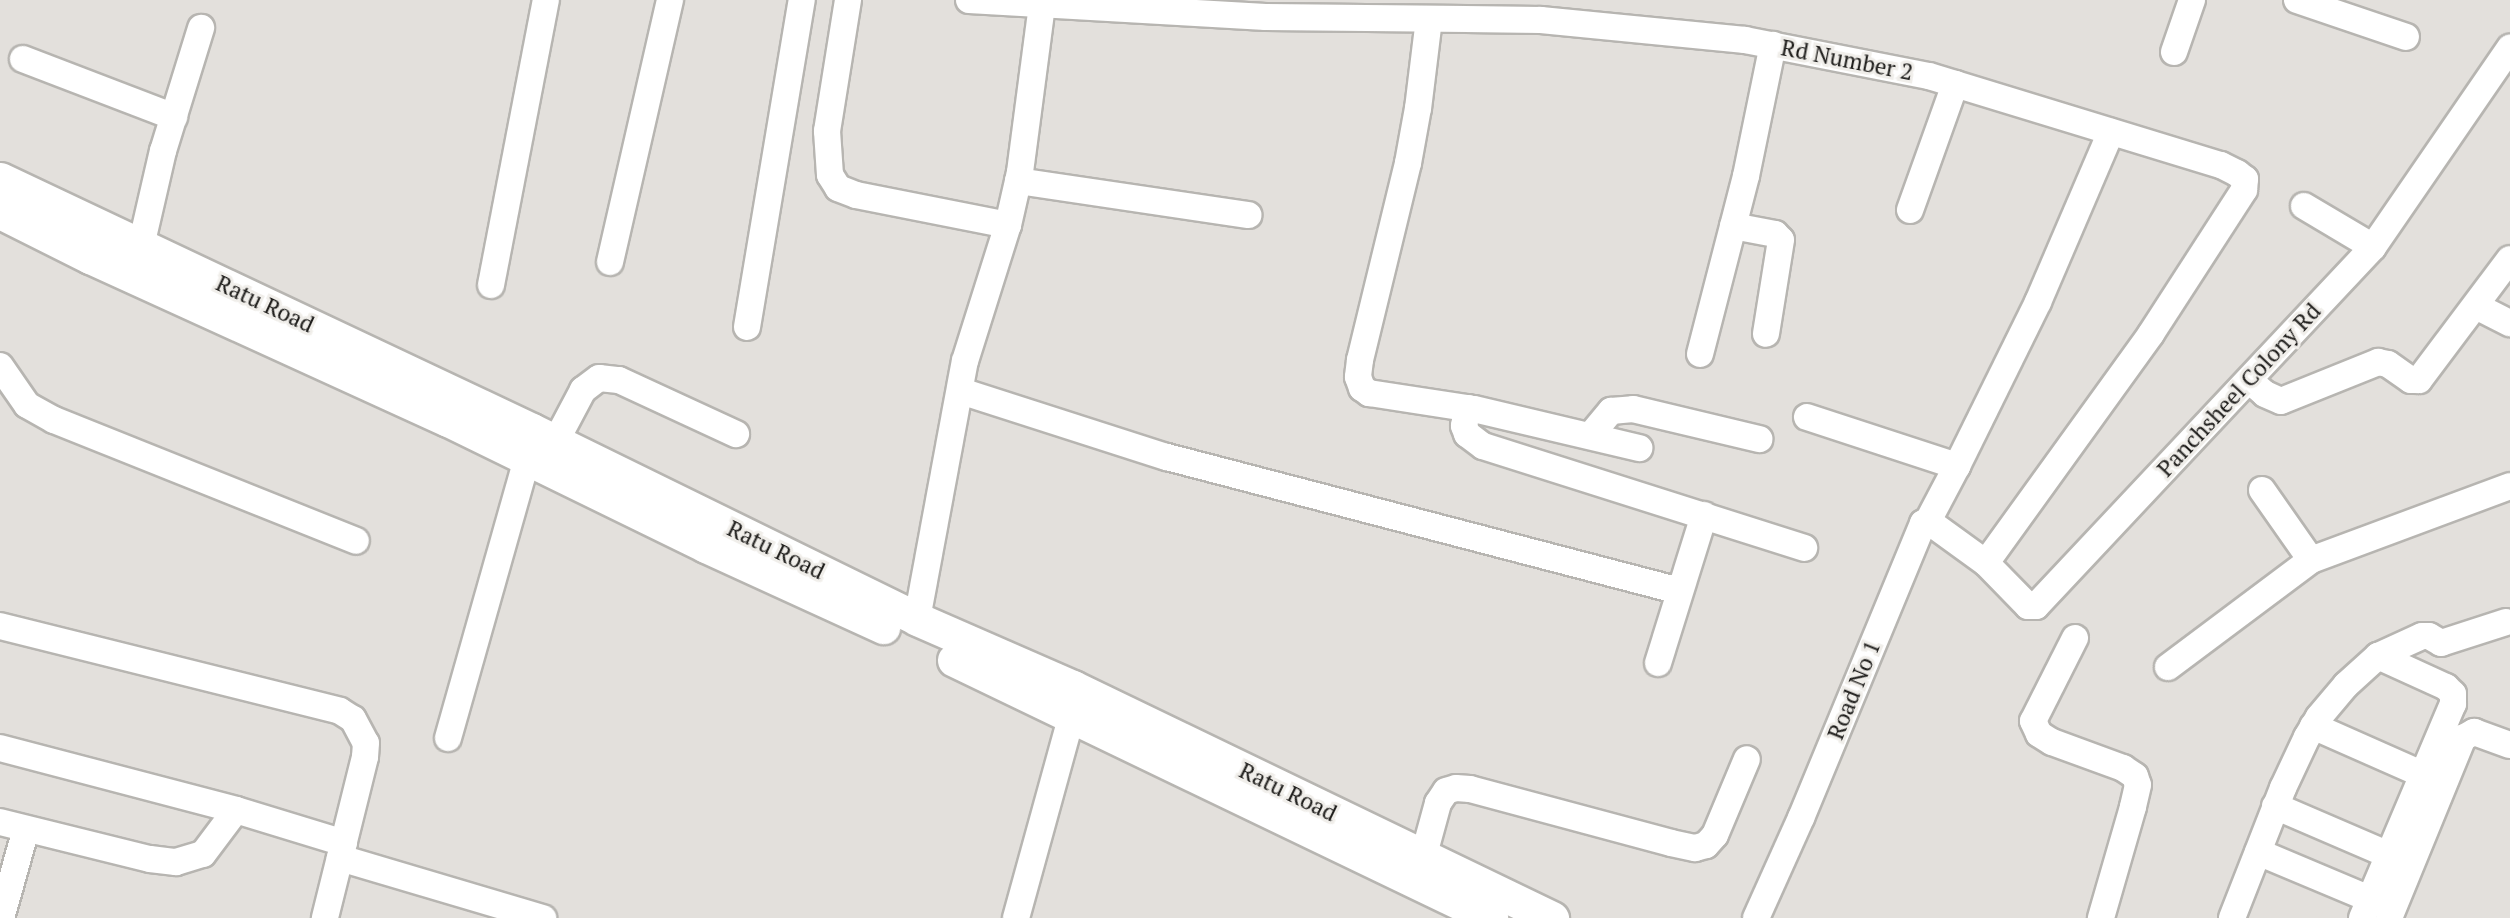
<!DOCTYPE html>
<style>
body{margin:0}
#map{position:relative;width:2510px;height:918px;overflow:hidden;background:#e3e0dc;font-family:"PT Serif",serif}
div>[style]{position:absolute}
.roads{filter:drop-shadow(2px 0 #b7b5b1) drop-shadow(-2px 0 #b7b5b1) drop-shadow(0 2px #b7b5b1) drop-shadow(0 -2px #b7b5b1)}
.minor>*{height:26px;margin:-13px;padding:0 13px;transform-origin:13px;border-radius:13px;background:#fff}
.major>*{height:33px;margin:-16.5px;padding:0 16.5px;transform-origin:16.5px;border-radius:16.5px;background:#fff}
span{translate:-50% -50%;white-space:nowrap;text-align:center;line-height:1.15;-webkit-text-stroke:6px #f0eeea;paint-order:stroke}
.street-label{font-size:23px;color:#1d1c1a}
</style>
<div id="map">
<div class="roads">
<div class="minor">
<i style="left:848px;top:0;width:133px;rotate:99.1deg"></i>
<i style="left:827px;top:131px;width:44px;rotate:86.1deg"></i>
<i style="left:830px;top:175px;width:15px;rotate:58deg"></i>
<i style="left:838px;top:188px;width:19px;rotate:21deg"></i>
<i style="left:856px;top:195px;width:155px;rotate:11.2deg"></i>
<i style="left:969px;top:0;width:297px;rotate:3.3deg"></i>
<i style="left:1266px;top:17px;width:275px;rotate:0.6deg"></i>
<i style="left:1541px;top:20px;width:205px;rotate:5.6deg"></i>
<i style="left:1745px;top:40px;width:187px;rotate:11.1deg"></i>
<i style="left:1929px;top:76px;width:305px;rotate:17deg"></i>
<i style="left:2221px;top:165px;width:18px;rotate:27deg"></i>
<i style="left:2237px;top:173px;width:10px;rotate:37deg"></i>
<i style="left:2245px;top:179px;width:11px;rotate:95deg"></i>
<i style="left:2244px;top:190px;width:171px;rotate:122.9deg"></i>
<i style="left:2151px;top:334px;width:282px;rotate:125.8deg"></i>
<i style="left:2297px;top:0;width:115px;rotate:18.7deg"></i>
<i style="left:1429px;top:19px;width:90px;rotate:97deg"></i>
<i style="left:1418px;top:108px;width:56px;rotate:100.3deg"></i>
<i style="left:1408px;top:163px;width:203px;rotate:103.7deg"></i>
<i style="left:1360px;top:360px;width:17px;rotate:97deg"></i>
<i style="left:1358px;top:377px;width:12px;rotate:70deg"></i>
<i style="left:1362px;top:388px;width:9px;rotate:36deg"></i>
<i style="left:1369px;top:393px;width:106px;rotate:8.7deg"></i>
<i style="left:1474px;top:409px;width:170px;rotate:13.3deg"></i>
<i style="left:2174px;top:52px;width:55px;rotate:-70.9deg"></i>
<i style="left:23px;top:59px;width:162px;rotate:21deg"></i>
<i style="left:1018px;top:181px;width:233px;rotate:8.4deg"></i>
<i style="left:2304px;top:206px;width:80px;rotate:30.7deg"></i>
<i style="left:1910px;top:210px;width:134px;rotate:-70.3deg"></i>
<i style="left:1733px;top:226px;width:43px;rotate:10.8deg"></i>
<i style="left:1775px;top:234px;width:8px;rotate:45deg"></i>
<i style="left:1781px;top:240px;width:95px;rotate:99.1deg"></i>
<i style="left:141px;top:246px;width:98px;rotate:-77deg"></i>
<i style="left:163px;top:151px;width:129px;rotate:-72.8deg"></i>
<i style="left:610px;top:262px;width:269px;rotate:-77.1deg"></i>
<i style="left:491px;top:285px;width:290px;rotate:-79.1deg"></i>
<i style="left:2476px;top:306px;width:38px;rotate:27deg"></i>
<i style="left:747px;top:327px;width:332px;rotate:-80.5deg"></i>
<i style="left:1700px;top:354px;width:184px;rotate:-75.5deg"></i>
<i style="left:1746px;top:176px;width:134px;rotate:-78.4deg"></i>
<i style="left:0;top:366px;width:47px;rotate:55.3deg"></i>
<i style="left:27px;top:405px;width:31px;rotate:29deg"></i>
<i style="left:54px;top:420px;width:325px;rotate:21.8deg"></i>
<i style="left:2249px;top:380px;width:21px;rotate:41deg"></i>
<i style="left:2265px;top:394px;width:17px;rotate:24deg"></i>
<i style="left:2281px;top:401px;width:105px;rotate:-21.9deg"></i>
<i style="left:2378px;top:362px;width:10px;rotate:11deg"></i>
<i style="left:2388px;top:364px;width:28px;rotate:35deg"></i>
<i style="left:2411px;top:380px;width:8px"></i>
<i style="left:2419px;top:380px;width:151px;rotate:-53.1deg"></i>
<i style="left:961px;top:391px;width:216px;rotate:17.8deg"></i>
<i style="left:1167px;top:457px;width:530px;rotate:14.64deg"></i>
<i style="left:1468px;top:408px;width:18px;rotate:103deg"></i>
<i style="left:1464px;top:426px;width:9px;rotate:69deg"></i>
<i style="left:1467px;top:434px;width:20px;rotate:37deg"></i>
<i style="left:1483px;top:446px;width:337px;rotate:17.6deg"></i>
<i style="left:1807px;top:417px;width:158px;rotate:18.1deg"></i>
<i style="left:1957px;top:466px;width:183px;rotate:-63.7deg"></i>
<i style="left:2038px;top:302px;width:185px;rotate:-66.8deg"></i>
<i style="left:1590px;top:436px;width:33px;rotate:-50deg"></i>
<i style="left:1611px;top:411px;width:22px;rotate:-5deg"></i>
<i style="left:1633px;top:409px;width:130px;rotate:13.4deg"></i>
<i style="left:556px;top:441px;width:58px;rotate:-62.1deg"></i>
<i style="left:583px;top:390px;width:20px;rotate:-37deg"></i>
<i style="left:599px;top:378px;width:20px;rotate:6deg"></i>
<i style="left:619px;top:380px;width:129px;rotate:24.8deg"></i>
<i style="left:2262px;top:490px;width:85px;rotate:55deg"></i>
<i style="left:1928px;top:521px;width:72px;rotate:35.9deg"></i>
<i style="left:1986px;top:563px;width:60px;rotate:45.7deg"></i>
<i style="left:2028px;top:606px;width:8px"></i>
<i style="left:2036px;top:606px;width:492px;rotate:-46.8deg"></i>
<i style="left:2373px;top:247px;width:242px;rotate:-55.5deg"></i>
<i style="left:917px;top:619px;width:262px;rotate:-79.5deg"></i>
<i style="left:965px;top:361px;width:143px;rotate:-72.5deg"></i>
<i style="left:1008px;top:225px;width:54px;rotate:-77.2deg"></i>
<i style="left:1020px;top:172px;width:169px;rotate:-82.5deg"></i>
<i style="left:0;top:626px;width:350px;rotate:14deg"></i>
<i style="left:340px;top:711px;width:15px;rotate:32deg"></i>
<i style="left:353px;top:719px;width:27px;rotate:62deg"></i>
<i style="left:366px;top:743px;width:14px;rotate:94deg"></i>
<i style="left:365px;top:757px;width:166px;rotate:104deg"></i>
<i style="left:2075px;top:638px;width:93px;rotate:116.8deg"></i>
<i style="left:2033px;top:721px;width:14px;rotate:65deg"></i>
<i style="left:2039px;top:734px;width:15px;rotate:32deg"></i>
<i style="left:2052px;top:742px;width:76px;rotate:20.1deg"></i>
<i style="left:2123px;top:768px;width:14px;rotate:34deg"></i>
<i style="left:2135px;top:776px;width:9px;rotate:72deg"></i>
<i style="left:2138px;top:785px;width:23px;rotate:103deg"></i>
<i style="left:2133px;top:807px;width:116px;rotate:106.1deg"></i>
<i style="left:1658px;top:663px;width:155px;rotate:-72.7deg"></i>
<i style="left:2168px;top:667px;width:179px;rotate:-36.8deg"></i>
<i style="left:2311px;top:560px;width:212px;rotate:-20.4deg"></i>
<i style="left:2313px;top:726px;width:119px;rotate:23.8deg"></i>
<i style="left:448px;top:738px;width:291px;rotate:-74.2deg"></i>
<i style="left:0;top:748px;width:244px;rotate:14.7deg"></i>
<i style="left:236px;top:810px;width:113px;rotate:17deg"></i>
<i style="left:2275px;top:806px;width:124px;rotate:23.3deg"></i>
<i style="left:0;top:822px;width:154px;rotate:13.9deg"></i>
<i style="left:150px;top:859px;width:26px;rotate:7deg"></i>
<i style="left:176px;top:862px;width:28px;rotate:-17deg"></i>
<i style="left:203px;top:854px;width:55px;rotate:-53.1deg"></i>
<i style="left:2258px;top:852px;width:121px;rotate:22.8deg"></i>
<i style="left:340px;top:858px;width:212px;rotate:16.5deg"></i>
<i style="left:1423px;top:858px;width:57px;rotate:-74.7deg"></i>
<i style="left:1438px;top:803px;width:14px;rotate:-56deg"></i>
<i style="left:1446px;top:791px;width:10px;rotate:-17deg"></i>
<i style="left:1456px;top:788px;width:14px;rotate:4deg"></i>
<i style="left:1470px;top:789px;width:208px;rotate:15deg"></i>
<i style="left:1671px;top:843px;width:25px;rotate:12deg"></i>
<i style="left:1695px;top:848px;width:11px;rotate:-15deg"></i>
<i style="left:1706px;top:845px;width:13px;rotate:-48deg"></i>
<i style="left:1715px;top:835px;width:82px;rotate:-67.2deg"></i>
<i style="left:1px;top:918px;width:92px;rotate:-74.3deg"></i>
<i style="left:1016px;top:918px;width:211px;rotate:-74.6deg"></i>
<i style="left:1756px;top:918px;width:110px;rotate:-65.8deg"></i>
<i style="left:1801px;top:818px;width:319px;rotate:-67.5deg"></i>
<i style="left:1923px;top:523px;width:5px;rotate:-22deg"></i>
<i style="left:1928px;top:521px;width:62px;rotate:-62.2deg"></i>
<i style="left:2232px;top:918px;width:140px;rotate:-68.6deg"></i>
<i style="left:2283px;top:788px;width:56px;rotate:-64.8deg"></i>
<i style="left:2307px;top:737px;width:23px;rotate:-59deg"></i>
<i style="left:2319px;top:717px;width:42px;rotate:-49.8deg"></i>
<i style="left:2346px;top:685px;width:43px;rotate:-42.2deg"></i>
<i style="left:2378px;top:656px;width:48px;rotate:-24.4deg"></i>
<i style="left:2422px;top:636px;width:7px"></i>
<i style="left:2429px;top:636px;width:14px;rotate:30deg"></i>
<i style="left:2441px;top:643px;width:68px;rotate:-17.9deg"></i>
<i style="left:2362px;top:918px;width:233px;rotate:-67deg"></i>
<i style="left:2453px;top:704px;width:10px;rotate:-90deg"></i>
<i style="left:2453px;top:694px;width:10px;rotate:-135deg"></i>
<i style="left:2446px;top:687px;width:75px;rotate:-155.5deg"></i>
<i style="left:2389px;top:918px;width:195px;rotate:-67.7deg"></i>
<i style="left:2463px;top:738px;width:13px;rotate:-29deg"></i>
<i style="left:2474px;top:732px;width:38px;rotate:20deg"></i>
</div>
<div class="major">
<i style="left:0;top:179px;width:588px;rotate:25.26deg"></i>
<i style="left:532px;top:430px;width:429px;rotate:26.1deg"></i>
<i style="left:917px;top:619px;width:170px;rotate:23.6deg"></i>
<i style="left:1073px;top:687px;width:532px;rotate:25.75deg"></i>
<i style="left:0;top:212px;width:101px;rotate:26.6deg"></i>
<i style="left:90px;top:257px;width:393px;rotate:24.5deg"></i>
<i style="left:448px;top:420px;width:287px;rotate:26deg"></i>
<i style="left:706px;top:546px;width:195px;rotate:24.6deg"></i>
<i style="left:954px;top:660px;width:596px;rotate:25.66deg"></i>
</div>
</div>
<div class="street-label">
<span style="left:1847px;top:60px;rotate:11deg">Rd Number 2</span>
<span style="left:265px;top:304px;rotate:25deg">Ratu Road</span>
<span style="left:2239px;top:390px;rotate:-47deg">Panchsheel Colony Rd</span>
<span style="left:776px;top:550px;rotate:26deg">Ratu Road</span>
<span style="left:1854px;top:690px;rotate:-68deg">Road No 1</span>
<span style="left:1288px;top:792px;rotate:26deg">Ratu Road</span>
</div>
</div>
